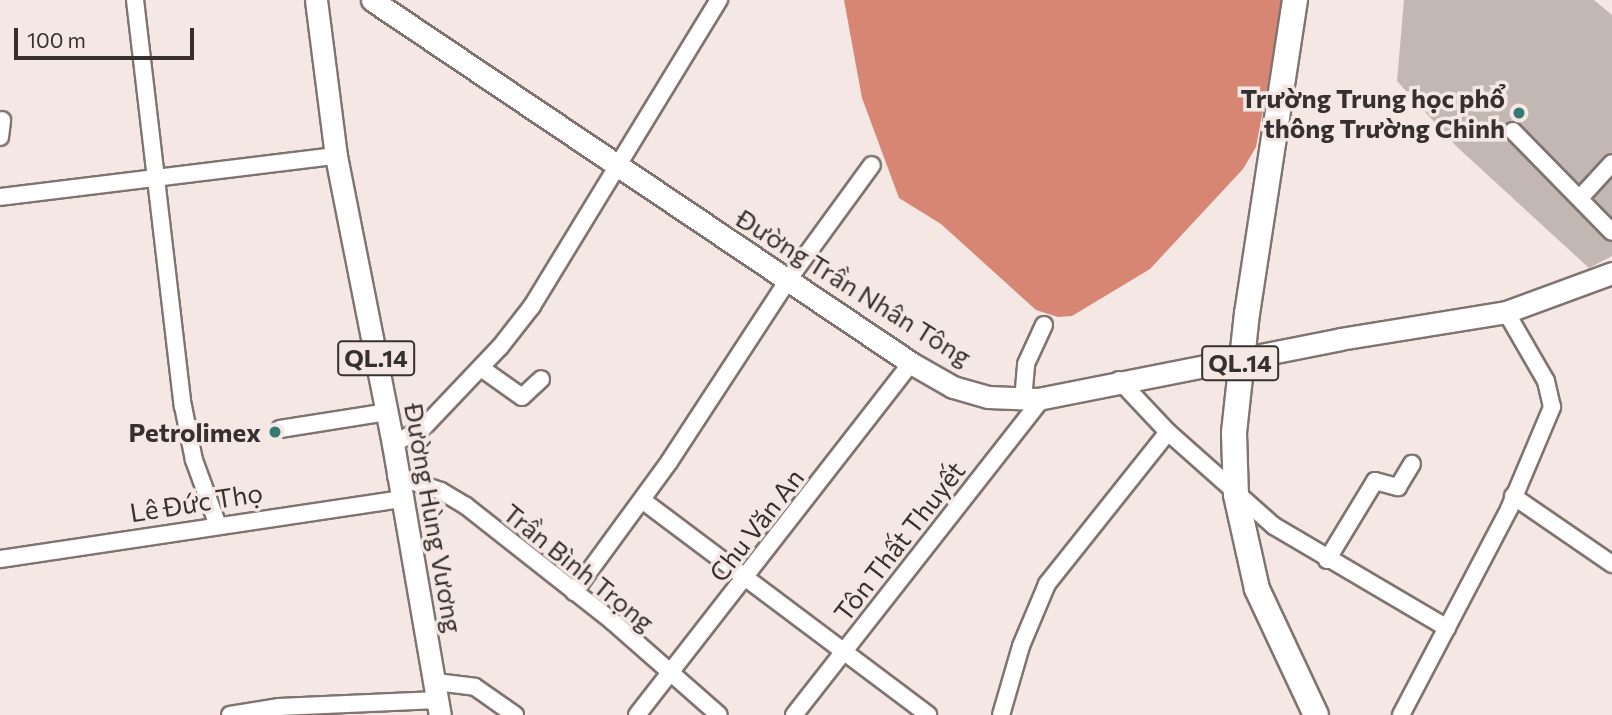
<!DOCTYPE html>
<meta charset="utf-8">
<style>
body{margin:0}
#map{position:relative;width:1612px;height:715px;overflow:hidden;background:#f5e8e4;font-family:Commissioner,sans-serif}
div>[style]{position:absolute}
.water>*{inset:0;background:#d78673}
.building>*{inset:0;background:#c3b7b3}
.roads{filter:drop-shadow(2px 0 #807471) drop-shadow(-2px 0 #807471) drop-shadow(0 2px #807471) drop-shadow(0 -2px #807471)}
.minor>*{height:16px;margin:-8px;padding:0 8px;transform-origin:8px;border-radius:8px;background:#fff}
.major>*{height:21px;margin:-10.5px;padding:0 10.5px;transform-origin:10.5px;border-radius:10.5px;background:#fff}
.highway>*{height:24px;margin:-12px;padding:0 12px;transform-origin:12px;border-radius:12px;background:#fff}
.dots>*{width:19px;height:19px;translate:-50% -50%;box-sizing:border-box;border:4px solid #f5e8e4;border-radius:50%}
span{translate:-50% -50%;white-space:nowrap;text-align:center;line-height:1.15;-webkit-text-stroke:7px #f5e8e4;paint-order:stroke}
.shield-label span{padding:2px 5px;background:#f5e8e4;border:2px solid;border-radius:5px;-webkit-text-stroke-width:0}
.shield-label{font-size:24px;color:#363130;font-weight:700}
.poi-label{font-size:26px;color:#363130;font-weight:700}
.right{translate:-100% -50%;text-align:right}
.street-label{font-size:26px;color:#363130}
.scale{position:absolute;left:14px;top:28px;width:180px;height:32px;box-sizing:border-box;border:4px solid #363130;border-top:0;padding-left:9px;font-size:21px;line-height:24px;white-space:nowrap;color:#363130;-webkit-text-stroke:5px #f5e8e4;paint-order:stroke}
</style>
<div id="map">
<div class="water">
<i style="clip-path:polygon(844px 0,1284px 0,1256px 147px,1243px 169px,1150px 269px,1072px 316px,1058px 317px,1036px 310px,941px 224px,899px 198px,862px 98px)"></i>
</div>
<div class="building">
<i style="clip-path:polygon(1404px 0,1594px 0,1612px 15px,1612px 256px,1589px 268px,1456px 146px,1397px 81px)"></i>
</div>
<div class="roads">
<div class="minor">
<i style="left:135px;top:0;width:409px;rotate:83.3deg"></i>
<i style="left:183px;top:406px;width:55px;rotate:78.5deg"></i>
<i style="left:194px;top:460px;width:67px;rotate:69.9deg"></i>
<i style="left:1513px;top:131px;width:141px;rotate:45.6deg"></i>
<i style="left:0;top:137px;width:17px;rotate:-83deg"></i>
<i style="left:0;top:197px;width:338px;rotate:-7deg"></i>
<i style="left:1580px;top:198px;width:47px;rotate:-47.6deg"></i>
<i style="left:481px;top:368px;width:50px;rotate:35.3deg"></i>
<i style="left:522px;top:397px;width:26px;rotate:-43deg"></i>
<i style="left:1119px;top:380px;width:71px;rotate:46.7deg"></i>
<i style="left:1168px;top:432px;width:142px;rotate:41.6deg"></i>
<i style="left:1274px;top:526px;width:201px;rotate:30.5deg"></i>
<i style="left:1023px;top:400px;width:36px;rotate:-85deg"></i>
<i style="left:1026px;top:364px;width:43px;rotate:-65.2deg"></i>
<i style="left:280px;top:429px;width:108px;rotate:-9deg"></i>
<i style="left:393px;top:444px;width:34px;rotate:-28deg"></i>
<i style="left:423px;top:428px;width:112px;rotate:-46.5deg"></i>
<i style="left:500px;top:347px;width:52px;rotate:-52deg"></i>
<i style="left:532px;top:306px;width:359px;rotate:-58.6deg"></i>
<i style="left:396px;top:476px;width:47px;rotate:18.4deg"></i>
<i style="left:441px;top:491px;width:29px;rotate:31deg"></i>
<i style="left:466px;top:506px;width:186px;rotate:38.2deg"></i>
<i style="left:612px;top:621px;width:142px;rotate:41.3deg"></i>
<i style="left:1513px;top:496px;width:120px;rotate:34.5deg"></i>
<i style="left:642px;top:500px;width:358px;rotate:36.9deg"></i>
<i style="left:0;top:559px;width:404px;rotate:-8.5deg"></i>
<i style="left:1327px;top:560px;width:92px;rotate:-58.7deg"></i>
<i style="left:1375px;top:481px;width:24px;rotate:15deg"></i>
<i style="left:1398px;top:487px;width:27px;rotate:-59deg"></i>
<i style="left:574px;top:592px;width:161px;rotate:-53.8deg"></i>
<i style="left:669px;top:462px;width:217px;rotate:-56.8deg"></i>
<i style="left:788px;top:280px;width:142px;rotate:-53.9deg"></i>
<i style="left:436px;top:682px;width:39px;rotate:7deg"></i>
<i style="left:475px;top:687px;width:49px;rotate:35deg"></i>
<i style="left:230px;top:715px;width:50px;rotate:-9.3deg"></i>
<i style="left:279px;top:707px;width:159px;rotate:-2.5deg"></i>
<i style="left:637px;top:715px;width:446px;rotate:-52.1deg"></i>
<i style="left:794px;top:715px;width:404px;rotate:-51.9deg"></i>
<i style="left:1001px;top:715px;width:72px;rotate:-73.8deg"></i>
<i style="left:1021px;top:646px;width:67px;rotate:-67.2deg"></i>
<i style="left:1047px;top:584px;width:194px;rotate:-51.5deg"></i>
<i style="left:1401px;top:715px;width:233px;rotate:-62.3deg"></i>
<i style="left:1509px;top:509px;width:111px;rotate:-67.1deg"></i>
<i style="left:1552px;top:407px;width:27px;rotate:-103deg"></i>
<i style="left:1546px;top:381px;width:80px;rotate:-120.1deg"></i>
</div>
<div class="major">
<i style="left:316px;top:0;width:157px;rotate:82.7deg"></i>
<i style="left:336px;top:156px;width:294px;rotate:78.8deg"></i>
<i style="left:393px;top:444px;width:275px;rotate:80.2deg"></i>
<i style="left:372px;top:0;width:650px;rotate:33.96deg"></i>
<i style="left:911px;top:363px;width:48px;rotate:29.7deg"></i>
<i style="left:953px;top:387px;width:36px;rotate:16deg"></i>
<i style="left:988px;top:397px;width:50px;rotate:2.3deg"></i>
<i style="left:1038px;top:399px;width:308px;rotate:-11.2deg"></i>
<i style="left:1340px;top:339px;width:168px;rotate:-9.2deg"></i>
<i style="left:1506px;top:312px;width:113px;rotate:-20.2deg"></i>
</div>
<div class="highway">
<i style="left:1295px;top:0;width:317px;rotate:98.7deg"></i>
<i style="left:1247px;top:313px;width:121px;rotate:96.2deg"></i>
<i style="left:1234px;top:433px;width:62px;rotate:88.2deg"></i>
<i style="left:1236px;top:495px;width:96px;rotate:77.4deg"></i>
<i style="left:1257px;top:589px;width:139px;rotate:64.9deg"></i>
</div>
</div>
<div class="dots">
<i style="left:1519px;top:113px;background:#357b72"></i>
<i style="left:275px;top:432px;background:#357b72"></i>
</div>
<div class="shield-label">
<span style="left:376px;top:358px">QL.14</span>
<span style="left:1240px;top:363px">QL.14</span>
</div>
<div class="poi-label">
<span class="right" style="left:1505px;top:113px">Trường Trung học phổ<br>thông Trường Chinh</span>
<span class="right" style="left:261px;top:432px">Petrolimex</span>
</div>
<div class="street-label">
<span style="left:854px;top:287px;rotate:32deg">Đường Trần Nhân Tông</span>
<span style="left:196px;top:502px;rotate:-9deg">Lê Đức Thọ</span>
<span style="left:434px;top:518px;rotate:80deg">Đường Hùng Vương</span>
<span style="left:756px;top:525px;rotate:-52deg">Chu Văn An</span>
<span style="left:899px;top:541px;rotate:-52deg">Tôn Thất Thuyết</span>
<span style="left:579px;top:567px;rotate:39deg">Trần Bình Trọng</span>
</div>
<div class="scale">100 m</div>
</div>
